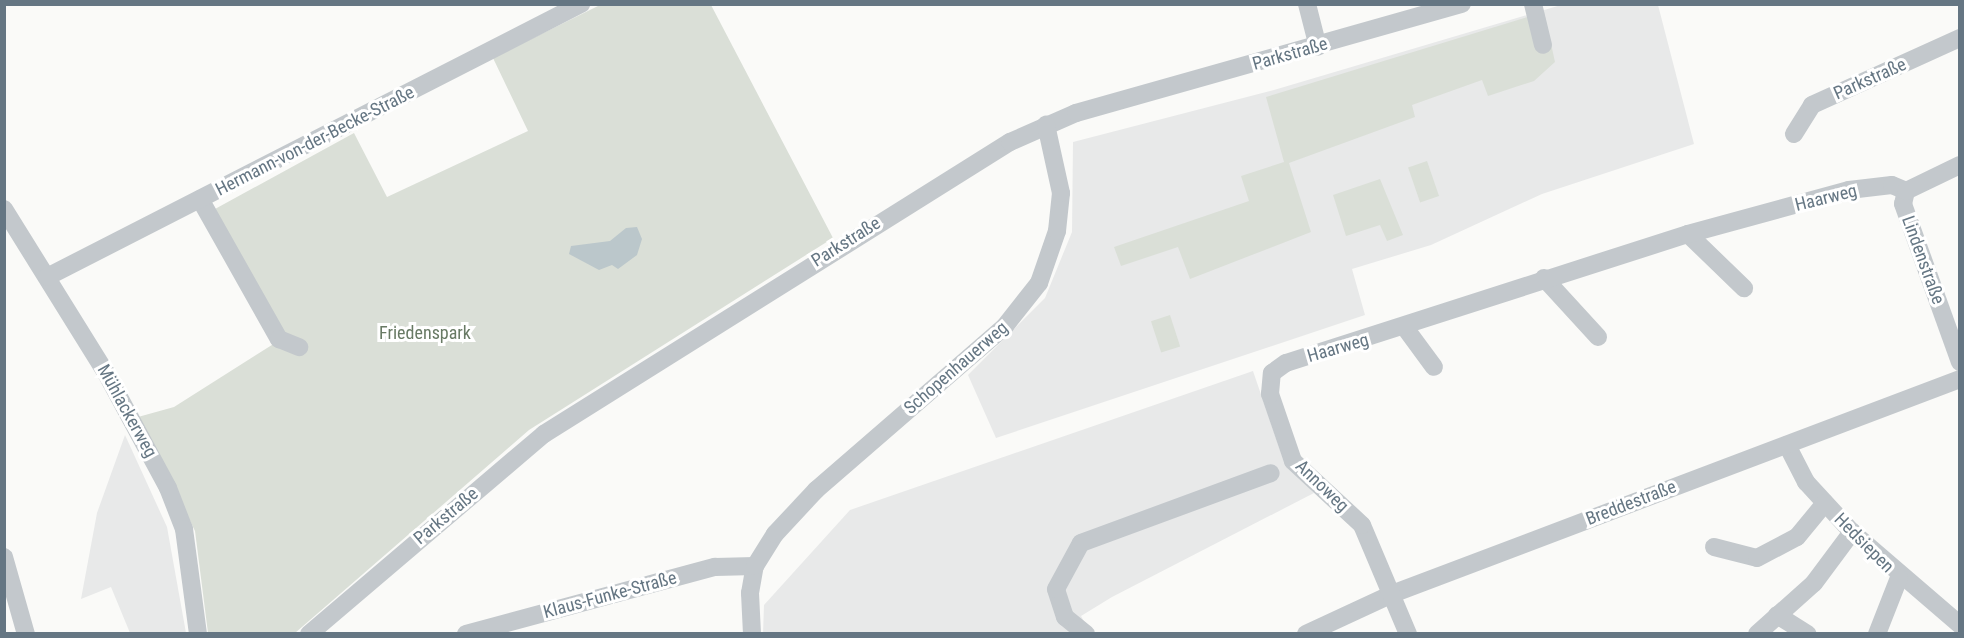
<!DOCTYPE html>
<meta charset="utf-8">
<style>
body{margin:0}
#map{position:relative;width:1964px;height:638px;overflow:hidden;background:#fafaf8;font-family:"Roboto Condensed",sans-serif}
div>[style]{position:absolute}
.built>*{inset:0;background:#e8e9e9}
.green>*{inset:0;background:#dadfd7;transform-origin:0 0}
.water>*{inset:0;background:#bbc7cb}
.minor>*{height:18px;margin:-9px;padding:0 9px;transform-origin:9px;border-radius:9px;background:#c3c8cc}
span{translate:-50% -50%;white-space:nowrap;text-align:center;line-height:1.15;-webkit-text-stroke:6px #fff;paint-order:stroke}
.street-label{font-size:18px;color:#657683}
.park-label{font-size:18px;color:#687a64}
.frame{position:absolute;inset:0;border:6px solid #657683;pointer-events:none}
</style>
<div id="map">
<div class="built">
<i style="clip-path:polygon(1561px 5px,1658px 5px,1694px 144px,1542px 194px,1431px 245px,1352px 269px,1365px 315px,996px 438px,968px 375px,1045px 298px,1072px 232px,1073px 142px,1274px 90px)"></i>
<i style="clip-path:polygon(1253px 371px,1283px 459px,1314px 493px,1112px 597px,1081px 616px,1090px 633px,763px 634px,764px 605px,850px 510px)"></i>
<i style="clip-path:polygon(125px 435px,167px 527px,186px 633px,130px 633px,111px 587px,81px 599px,97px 513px)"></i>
</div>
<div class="green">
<i style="clip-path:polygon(600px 5px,711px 5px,833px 238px,529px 430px,295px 633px,208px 633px,195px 531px,138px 417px,174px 407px,283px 338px,215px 209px,354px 133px,387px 197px,528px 131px,493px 58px)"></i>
<i style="clip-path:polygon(1544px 12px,1555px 62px,1534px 81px,1488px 96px,1482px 80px,1412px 105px,1415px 117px,1289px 163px,1311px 232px,1190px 279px,1178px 247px,1121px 266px,1114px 247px,1249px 201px,1241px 176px,1284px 162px,1266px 97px)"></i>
<i style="left:1427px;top:161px;width:37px;height:20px;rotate:71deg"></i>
<i style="clip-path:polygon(1380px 179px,1403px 235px,1387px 241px,1380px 225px,1346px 236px,1333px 195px)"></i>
<i style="left:1170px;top:315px;width:33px;height:20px;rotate:72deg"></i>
</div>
<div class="water">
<i style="clip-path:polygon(637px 227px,642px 239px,637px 255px,618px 269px,612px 265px,599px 270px,569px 254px,571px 246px,610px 241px,626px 228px)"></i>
</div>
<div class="minor">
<i style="left:1307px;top:4px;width:44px;rotate:75.7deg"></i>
<i style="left:1533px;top:4px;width:42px;rotate:76.3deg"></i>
<i style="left:1794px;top:134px;width:34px;rotate:-58deg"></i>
<i style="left:1812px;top:105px;width:162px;rotate:-24.4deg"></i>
<i style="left:1906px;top:191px;width:13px;rotate:103deg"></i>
<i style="left:1903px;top:204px;width:168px;rotate:70.2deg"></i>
<i style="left:200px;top:199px;width:161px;rotate:60.6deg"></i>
<i style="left:279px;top:339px;width:22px;rotate:22deg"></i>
<i style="left:4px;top:209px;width:191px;rotate:58.1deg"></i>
<i style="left:105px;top:371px;width:133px;rotate:61.7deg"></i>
<i style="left:168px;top:488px;width:44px;rotate:68.7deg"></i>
<i style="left:184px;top:529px;width:106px;rotate:82.4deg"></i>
<i style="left:1688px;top:234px;width:78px;rotate:44deg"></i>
<i style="left:47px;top:277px;width:600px;rotate:-27.08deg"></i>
<i style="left:1544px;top:278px;width:80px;rotate:47.5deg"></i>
<i style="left:1406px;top:329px;width:47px;rotate:53.6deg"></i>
<i style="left:1787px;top:445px;width:42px;rotate:62.8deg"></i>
<i style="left:1806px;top:482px;width:68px;rotate:47.4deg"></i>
<i style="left:1852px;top:532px;width:143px;rotate:40.7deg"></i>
<i style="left:1714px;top:547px;width:44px;rotate:14.3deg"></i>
<i style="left:1757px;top:558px;width:45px;rotate:-27.7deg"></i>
<i style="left:1797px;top:537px;width:44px;rotate:-50.5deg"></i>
<i style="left:4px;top:557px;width:80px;rotate:74.1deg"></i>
<i style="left:1777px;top:615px;width:36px;rotate:32deg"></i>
<i style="left:309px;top:634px;width:309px;rotate:-40.4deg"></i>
<i style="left:544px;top:434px;width:550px;rotate:-32.07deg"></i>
<i style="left:1010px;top:142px;width:72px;rotate:-23.7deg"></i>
<i style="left:1076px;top:113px;width:401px;rotate:-15.8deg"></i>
<i style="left:466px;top:634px;width:258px;rotate:-15.1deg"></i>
<i style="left:715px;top:567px;width:40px;rotate:-1.4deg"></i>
<i style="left:752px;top:634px;width:41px;rotate:-92.8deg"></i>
<i style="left:750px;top:593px;width:27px;rotate:-80deg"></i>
<i style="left:755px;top:566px;width:38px;rotate:-58deg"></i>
<i style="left:775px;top:534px;width:60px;rotate:-47deg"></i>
<i style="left:816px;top:490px;width:250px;rotate:-40.9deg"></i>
<i style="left:1005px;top:326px;width:55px;rotate:-51.7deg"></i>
<i style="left:1039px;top:283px;width:55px;rotate:-70.9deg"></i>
<i style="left:1057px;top:231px;width:38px;rotate:-84deg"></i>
<i style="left:1061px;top:193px;width:70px;rotate:-102.4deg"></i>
<i style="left:1086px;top:634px;width:27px;rotate:-141deg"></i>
<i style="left:1065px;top:617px;width:29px;rotate:-108deg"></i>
<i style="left:1056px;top:589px;width:52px;rotate:-61.5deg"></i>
<i style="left:1081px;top:543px;width:202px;rotate:-20.2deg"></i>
<i style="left:1306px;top:634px;width:95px;rotate:-24.9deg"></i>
<i style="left:1392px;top:594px;width:607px;rotate:-20.73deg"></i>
<i style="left:1408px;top:634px;width:118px;rotate:-112.9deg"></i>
<i style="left:1362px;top:525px;width:94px;rotate:-137.2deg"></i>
<i style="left:1293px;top:461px;width:71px;rotate:-108.9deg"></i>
<i style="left:1270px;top:394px;width:21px;rotate:-85deg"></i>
<i style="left:1272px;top:373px;width:17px;rotate:-36deg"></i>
<i style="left:1286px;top:363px;width:422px;rotate:-17.8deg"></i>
<i style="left:1688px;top:234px;width:167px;rotate:-15.3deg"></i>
<i style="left:1849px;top:190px;width:43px;rotate:-6.6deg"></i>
<i style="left:1892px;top:185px;width:15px;rotate:23deg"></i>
<i style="left:1906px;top:191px;width:60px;rotate:-25.7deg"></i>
<i style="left:1757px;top:634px;width:76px;rotate:-41.8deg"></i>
<i style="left:1814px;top:583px;width:64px;rotate:-53.3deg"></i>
<i style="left:1877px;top:634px;width:60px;rotate:-68.6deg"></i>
</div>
<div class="street-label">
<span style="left:1290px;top:54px;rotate:-16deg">Parkstraße</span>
<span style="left:1870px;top:79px;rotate:-24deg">Parkstraße</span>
<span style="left:315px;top:141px;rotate:-27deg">Hermann-von-der-Becke-Straße</span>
<span style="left:1826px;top:198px;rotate:-14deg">Haarweg</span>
<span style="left:846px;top:242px;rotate:-32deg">Parkstraße</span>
<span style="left:1923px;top:260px;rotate:70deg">Lindenstraße</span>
<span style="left:1338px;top:348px;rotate:-16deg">Haarweg</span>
<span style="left:956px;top:368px;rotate:-41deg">Schopenhauerweg</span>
<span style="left:127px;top:411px;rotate:61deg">Mühlackerweg</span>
<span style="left:1322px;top:486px;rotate:44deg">Annoweg</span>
<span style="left:1631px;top:503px;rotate:-21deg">Breddestraße</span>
<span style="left:446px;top:516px;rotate:-40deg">Parkstraße</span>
<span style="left:1864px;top:543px;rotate:45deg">Hedsiepen</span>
<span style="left:610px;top:595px;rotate:-15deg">Klaus-Funke-Straße</span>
</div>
<div class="park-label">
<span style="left:425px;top:333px">Friedenspark</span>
</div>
<div class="frame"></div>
</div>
